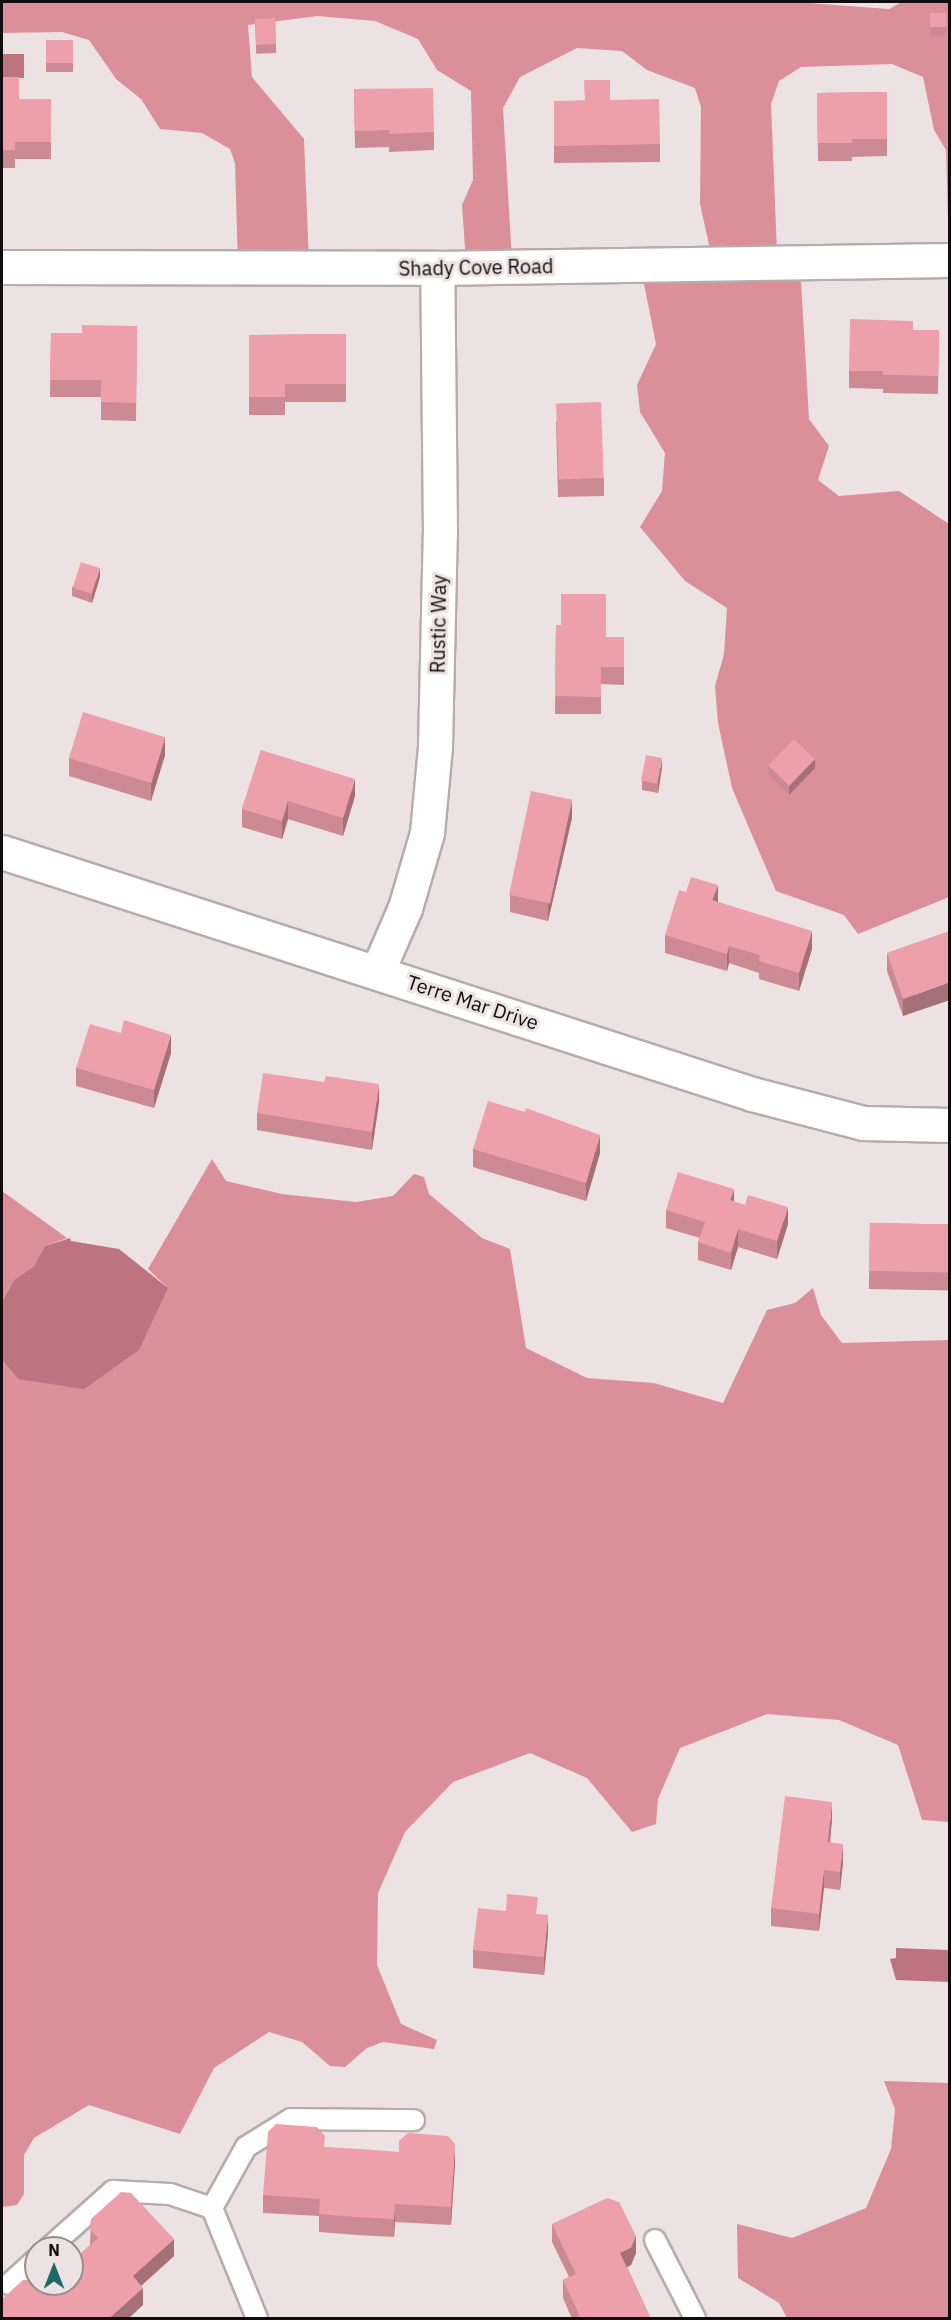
<!DOCTYPE html>
<style>
body{margin:0}
#map{position:relative;width:951px;height:2320px;overflow:hidden;background:#ede2e3;font-family:"IBM Plex Sans",sans-serif}
div>[style]{position:absolute}
.forest>*{inset:0;background:#da8f99}
.water>*{inset:0;background:#bd747e;transform-origin:0 0}
.roads{filter:drop-shadow(2px 0 #b7acad) drop-shadow(-2px 0 #b7acad) drop-shadow(0 2px #b7acad) drop-shadow(0 -2px #b7acad)}
.service>*{height:20px;margin:-10px;padding:0 10px;transform-origin:10px;border-radius:10px;background:#fff}
.minor>*{height:33px;margin:-16.5px;padding:0 16.5px;transform-origin:16.5px;border-radius:16.5px;background:#fff}
.wall>*{inset:0;background:#cc8a92;transform-origin:0 0}
.shaded-wall>*{inset:0;background:#a67077}
.building>*{inset:0;background:#eda0aa;transform-origin:0 0}
span{translate:-50% -50%;white-space:nowrap;text-align:center;line-height:1.15;-webkit-text-stroke:6px #ede2e3;paint-order:stroke}
.street-label{font-size:20px;color:#110d0e}
.frame{position:absolute;inset:0;border:3px solid #110d0e;pointer-events:none}
.north{position:absolute;left:24px;top:2236px;width:60px;height:60px;box-sizing:border-box;background:#ede2e3;border:2px solid #958d8e;border-radius:50%;rotate:0deg;font-size:16px;font-weight:700;line-height:24px;text-align:center;color:#110d0e}
.north::after{content:'';display:block;margin:auto;width:21px;height:27px;background:#1d6966;clip-path:polygon(50% 0,100% 100%,50% 72%,0 100%)}
</style>
<div id="map">
<div class="forest">
<i style="clip-path:polygon(2px 2px,795px 2px,889px 9px,902px 2px,949px 2px,949px 255px,946px 150px,934px 130px,923px 77px,892px 64px,801px 67px,779px 81px,771px 104px,777px 253px,800px 263px,809px 419px,829px 446px,818px 480px,839px 496px,899px 491px,949px 524px,949px 897px,858px 934px,844px 915px,776px 891px,732px 788px,718px 723px,715px 686px,724px 654px,727px 608px,685px 581px,640px 527px,662px 491px,665px 453px,640px 412px,637px 385px,656px 344px,640px 264px,712px 258px,700px 204px,701px 107px,695px 88px,647px 70px,622px 51px,577px 48px,520px 77px,503px 108px,512px 260px,466px 263px,462px 205px,473px 180px,471px 91px,437px 70px,418px 39px,375px 21px,317px 16px,248px 25px,252px 77px,304px 139px,309px 263px,238px 266px,235px 163px,230px 149px,202px 133px,160px 129px,141px 99px,116px 79px,89px 40px,62px 32px,2px 33px)"></i>
<i style="clip-path:polygon(212px 1159px,226px 1181px,282px 1194px,356px 1202px,393px 1196px,414px 1174px,424px 1177px,429px 1194px,482px 1238px,510px 1249px,526px 1348px,587px 1378px,654px 1383px,723px 1403px,767px 1310px,795px 1303px,813px 1288px,821px 1315px,842px 1343px,949px 1340px,949px 1822px,922px 1820px,898px 1745px,839px 1720px,767px 1714px,680px 1748px,658px 1799px,656px 1824px,632px 1832px,587px 1778px,530px 1753px,453px 1782px,405px 1832px,378px 1893px,377px 1965px,401px 2024px,437px 2040px,434px 2049px,383px 2042px,367px 2048px,345px 2067px,330px 2066px,302px 2042px,269px 2032px,214px 2068px,180px 2134px,89px 2105px,34px 2138px,24px 2155px,24px 2194px,17px 2205px,2px 2207px,2px 1360px,18px 1379px,168px 1288px,148px 1269px)"></i>
<i style="clip-path:polygon(2px 1191px,67px 1238px,45px 1246px,34px 1266px,14px 1280px,2px 1302px)"></i>
<i style="clip-path:polygon(884px 2081px,949px 2083px,949px 2318px,787px 2318px,779px 2303px,738px 2278px,737px 2224px,792px 2238px,866px 2208px,891px 2149px,895px 2109px)"></i>
</div>
<div class="water">
<i style="left:2px;top:54px;width:22px;height:24px"></i>
<i style="clip-path:polygon(70px 1238px,71px 1241px,119px 1249px,168px 1288px,139px 1350px,84px 1389px,18px 1379px,2px 1360px,2px 1302px,14px 1280px,34px 1266px,45px 1246px)"></i>
<i style="clip-path:polygon(896px 1948px,949px 1950px,949px 1982px,896px 1980px,890px 1959px,896px 1958px)"></i>
</div>
<div class="roads">
<div class="service">
<i style="left:212px;top:2208px;width:119px;rotate:67.8deg"></i>
<i style="left:655px;top:2240px;width:88px;rotate:62.9deg"></i>
<i style="left:49px;top:2248px;width:86px;rotate:-41.7deg"></i>
<i style="left:113px;top:2191px;width:57px;rotate:3deg"></i>
<i style="left:170px;top:2194px;width:44px;rotate:18.4deg"></i>
<i style="left:212px;top:2208px;width:70px;rotate:-60.9deg"></i>
<i style="left:246px;top:2147px;width:53px;rotate:-31.9deg"></i>
<i style="left:291px;top:2119px;width:123px;rotate:0.5deg"></i>
<i style="left:9px;top:2284px;width:36px;rotate:-42deg"></i>
</div>
<div class="minor">
<i style="left:2px;top:267px;width:435px;rotate:0.1deg"></i>
<i style="left:437px;top:268px;width:513px;rotate:-0.89deg"></i>
<i style="left:2px;top:852px;width:788px;rotate:17.88deg"></i>
<i style="left:752px;top:1094px;width:115px;rotate:14.6deg"></i>
<i style="left:863px;top:1123px;width:87px;rotate:1.3deg"></i>
<i style="left:378px;top:970px;width:68px;rotate:-66.5deg"></i>
<i style="left:405px;top:908px;width:78px;rotate:-73.7deg"></i>
<i style="left:427px;top:833px;width:87px;rotate:-84.7deg"></i>
<i style="left:435px;top:746px;width:213px;rotate:-88.7deg"></i>
<i style="left:440px;top:533px;width:265px;rotate:-90.6deg"></i>
</div>
</div>
<div class="wall">
<i style="clip-path:polygon(930px 14px,946px 27px,946px 36px,931px 37px)"></i>
<i style="left:275px;top:18px;width:35px;height:20px;rotate:88deg"></i>
<i style="left:46px;top:40px;width:27px;height:32px"></i>
<i style="clip-path:polygon(2px 77px,19px 99px,51px 99px,51px 159px,15px 159px,15px 168px,2px 168px)"></i>
<i style="clip-path:polygon(354px 89px,434px 132px,434px 150px,389px 152px,389px 147px,355px 148px)"></i>
<i style="clip-path:polygon(887px 92px,887px 156px,852px 157px,852px 161px,818px 161px,817px 93px)"></i>
<i style="clip-path:polygon(610px 100px,660px 144px,660px 162px,554px 163px,554px 101px)"></i>
<i style="clip-path:polygon(137px 326px,136px 421px,101px 420px,101px 397px,50px 397px,51px 333px,82px 333px)"></i>
<i style="clip-path:polygon(913px 330px,939px 330px,938px 394px,883px 393px,883px 389px,849px 388px,849px 371px)"></i>
<i style="clip-path:polygon(346px 334px,346px 402px,285px 402px,285px 415px,249px 415px,249px 335px)"></i>
<i style="clip-path:polygon(556px 421px,604px 478px,604px 496px,558px 497px)"></i>
<i style="clip-path:polygon(100px 577px,92px 603px,72px 596px,72px 587px)"></i>
<i style="clip-path:polygon(556px 625px,606px 637px,624px 637px,624px 685px,601px 684px,601px 714px,555px 714px)"></i>
<i style="clip-path:polygon(261px 750px,355px 796px,343px 836px,288px 819px,282px 839px,242px 827px,242px 809px)"></i>
<i style="clip-path:polygon(165px 755px,151px 801px,69px 776px,69px 758px)"></i>
<i style="clip-path:polygon(768px 766px,815px 768px,789px 795px,768px 775px)"></i>
<i style="clip-path:polygon(662px 767px,658px 793px,642px 790px,642px 781px)"></i>
<i style="clip-path:polygon(572px 818px,548px 921px,510px 912px,510px 895px)"></i>
<i style="clip-path:polygon(718px 902px,812px 949px,799px 991px,759px 979px,759px 973px,729px 963px,727px 971px,665px 953px,665px 935px)"></i>
<i style="clip-path:polygon(950px 931px,903px 1016px,887px 971px,887px 953px)"></i>
<i style="clip-path:polygon(121px 1033px,171px 1053px,154px 1108px,76px 1086px,76px 1068px)"></i>
<i style="clip-path:polygon(379px 1102px,372px 1150px,257px 1130px,257px 1113px)"></i>
<i style="clip-path:polygon(473px 1149px,600px 1153px,586px 1201px,473px 1167px)"></i>
<i style="clip-path:polygon(734px 1202px,788px 1224px,777px 1259px,738px 1247px,731px 1270px,698px 1260px,698px 1242px,700px 1238px,666px 1228px,666px 1210px)"></i>
<i style="left:870px;top:1223px;width:80px;height:66px;rotate:1deg"></i>
<i style="clip-path:polygon(832px 1819px,830px 1842px,843px 1862px,840px 1890px,824px 1888px,819px 1931px,771px 1926px,771px 1908px)"></i>
<i style="clip-path:polygon(538px 1914px,548px 1933px,544px 1975px,473px 1968px,473px 1950px)"></i>
<i style="clip-path:polygon(325px 2147px,455px 2162px,451px 2225px,395px 2222px,394px 2237px,357px 2235px,319px 2232px,319px 2216px,263px 2213px,263px 2195px)"></i>
<i style="clip-path:polygon(91px 2219px,174px 2256px,141px 2286px,143px 2305px,42px 2289px,90px 2245px)"></i>
<i style="clip-path:polygon(552px 2224px,636px 2253px,631px 2265px,627px 2267px,651px 2319px,572px 2319px,563px 2298px,563px 2280px,569px 2277px,552px 2242px)"></i>
</div>
<div class="shaded-wall">
<i style="clip-path:polygon(100px 568px,100px 577px,92px 603px,92px 593px)"></i>
<i style="clip-path:polygon(165px 737px,165px 755px,151px 801px,151px 784px)"></i>
<i style="clip-path:polygon(662px 758px,662px 767px,658px 793px,658px 784px)"></i>
<i style="clip-path:polygon(815px 759px,815px 768px,789px 795px,789px 786px)"></i>
<i style="clip-path:polygon(355px 779px,355px 796px,343px 836px,343px 818px)"></i>
<i style="clip-path:polygon(572px 800px,572px 818px,548px 921px,548px 904px)"></i>
<i style="clip-path:polygon(288px 801px,288px 819px,282px 839px,282px 821px)"></i>
<i style="clip-path:polygon(718px 885px,718px 903px,712px 900px)"></i>
<i style="clip-path:polygon(812px 931px,812px 949px,799px 991px,799px 973px)"></i>
<i style="clip-path:polygon(729px 946px,729px 963px,727px 971px,727px 954px)"></i>
<i style="clip-path:polygon(950px 982px,950px 1000px,903px 1016px,903px 999px)"></i>
<i style="clip-path:polygon(171px 1035px,171px 1053px,154px 1108px,154px 1090px)"></i>
<i style="clip-path:polygon(379px 1084px,379px 1102px,372px 1150px,372px 1132px)"></i>
<i style="clip-path:polygon(600px 1135px,600px 1153px,586px 1201px,586px 1183px)"></i>
<i style="clip-path:polygon(734px 1189px,734px 1207px,730px 1200px)"></i>
<i style="clip-path:polygon(788px 1207px,788px 1224px,777px 1259px,777px 1241px)"></i>
<i style="clip-path:polygon(738px 1229px,738px 1247px,731px 1270px,731px 1253px)"></i>
<i style="clip-path:polygon(832px 1802px,832px 1819px,828px 1860px,828px 1842px)"></i>
<i style="clip-path:polygon(843px 1844px,843px 1862px,840px 1890px,840px 1872px)"></i>
<i style="clip-path:polygon(824px 1870px,824px 1888px,819px 1931px,819px 1914px)"></i>
<i style="clip-path:polygon(548px 1915px,548px 1933px,544px 1975px,544px 1957px)"></i>
<i style="clip-path:polygon(455px 2144px,455px 2162px,451px 2225px,451px 2207px)"></i>
<i style="clip-path:polygon(395px 2204px,395px 2222px,394px 2237px,394px 2219px)"></i>
<i style="clip-path:polygon(636px 2236px,636px 2253px,631px 2265px,620px 2271px,620px 2253px)"></i>
<i style="clip-path:polygon(174px 2239px,174px 2256px,133px 2293px,133px 2276px)"></i>
<i style="clip-path:polygon(143px 2288px,143px 2305px,128px 2319px,108px 2319px)"></i>
</div>
<div class="building">
<i style="left:946px;top:13px;width:14px;height:16px;rotate:90deg"></i>
<i style="left:275px;top:18px;width:26px;height:20px;rotate:88deg"></i>
<i style="left:46px;top:40px;width:27px;height:23px"></i>
<i style="clip-path:polygon(2px 77px,19px 77px,19px 99px,51px 99px,51px 142px,15px 142px,15px 150px,2px 150px)"></i>
<i style="clip-path:polygon(584px 80px,610px 80px,610px 100px,659px 99px,660px 144px,554px 146px,554px 101px,585px 101px)"></i>
<i style="clip-path:polygon(433px 88px,434px 132px,389px 134px,389px 130px,355px 131px,354px 89px)"></i>
<i style="clip-path:polygon(887px 92px,887px 139px,852px 139px,852px 143px,818px 143px,817px 93px)"></i>
<i style="clip-path:polygon(850px 319px,913px 321px,913px 330px,939px 330px,938px 376px,883px 375px,883px 371px,849px 371px)"></i>
<i style="clip-path:polygon(82px 325px,137px 326px,136px 403px,101px 402px,101px 380px,50px 380px,51px 333px,82px 333px)"></i>
<i style="clip-path:polygon(346px 334px,346px 384px,285px 384px,285px 397px,249px 397px,249px 335px)"></i>
<i style="left:601px;top:402px;width:76px;height:45px;rotate:88deg"></i>
<i style="left:81px;top:562px;width:20px;height:27px;rotate:18deg"></i>
<i style="clip-path:polygon(561px 594px,606px 594px,606px 637px,624px 637px,624px 667px,601px 667px,601px 697px,555px 696px,556px 625px,561px 625px)"></i>
<i style="left:83px;top:712px;width:86px;height:48px;rotate:17deg"></i>
<i style="left:794px;top:739px;width:29px;height:37px;rotate:44deg"></i>
<i style="clip-path:polygon(261px 750px,355px 779px,343px 818px,288px 801px,282px 821px,242px 809px)"></i>
<i style="left:646px;top:755px;width:16px;height:26px;rotate:11deg"></i>
<i style="left:531px;top:791px;width:42px;height:106px;rotate:12deg"></i>
<i style="clip-path:polygon(691px 877px,718px 885px,712px 900px,812px 931px,799px 973px,759px 961px,760px 955px,729px 946px,727px 954px,665px 935px,679px 890px,686px 892px)"></i>
<i style="clip-path:polygon(950px 931px,950px 982px,903px 999px,887px 953px)"></i>
<i style="clip-path:polygon(124px 1020px,171px 1035px,154px 1090px,76px 1068px,90px 1024px,121px 1033px)"></i>
<i style="clip-path:polygon(263px 1073px,324px 1082px,326px 1076px,379px 1084px,372px 1132px,257px 1113px)"></i>
<i style="clip-path:polygon(488px 1101px,525px 1112px,526px 1108px,600px 1135px,586px 1183px,473px 1149px)"></i>
<i style="clip-path:polygon(678px 1172px,734px 1189px,730px 1200px,745px 1205px,748px 1195px,788px 1207px,777px 1241px,738px 1229px,731px 1253px,698px 1242px,705px 1222px,666px 1210px)"></i>
<i style="left:870px;top:1223px;width:80px;height:48px;rotate:1deg"></i>
<i style="clip-path:polygon(785px 1796px,832px 1802px,828px 1842px,843px 1844px,840px 1872px,824px 1870px,819px 1914px,771px 1908px)"></i>
<i style="clip-path:polygon(507px 1894px,538px 1897px,536px 1914px,548px 1915px,544px 1957px,473px 1950px,478px 1908px,506px 1911px)"></i>
<i style="clip-path:polygon(276px 2124px,317px 2127px,325px 2136px,324px 2147px,361px 2149px,399px 2152px,399px 2141px,408px 2133px,448px 2136px,455px 2144px,451px 2207px,395px 2204px,394px 2219px,357px 2217px,319px 2214px,320px 2199px,263px 2195px,268px 2132px)"></i>
<i style="clip-path:polygon(121px 2192px,131px 2193px,174px 2239px,133px 2276px,143px 2288px,108px 2319px,2px 2319px,2px 2299px,23px 2280px,34px 2280px,36px 2284px,37px 2284px,42px 2289px,48px 2284px,72px 2284px,72px 2262px,98px 2238px,90px 2230px,91px 2219px)"></i>
<i style="clip-path:polygon(607px 2198px,619px 2202px,636px 2236px,631px 2248px,620px 2253px,651px 2319px,581px 2319px,563px 2280px,576px 2274px,552px 2224px)"></i>
</div>
<div class="street-label">
<span style="left:476px;top:267px;rotate:-1deg">Shady Cove Road</span>
<span style="left:438px;top:624px;rotate:-89deg">Rustic Way</span>
<span style="left:473px;top:1002px;rotate:18deg">Terre Mar Drive</span>
</div>
<div class="frame"></div>
<div class="north">N</div>
</div>
